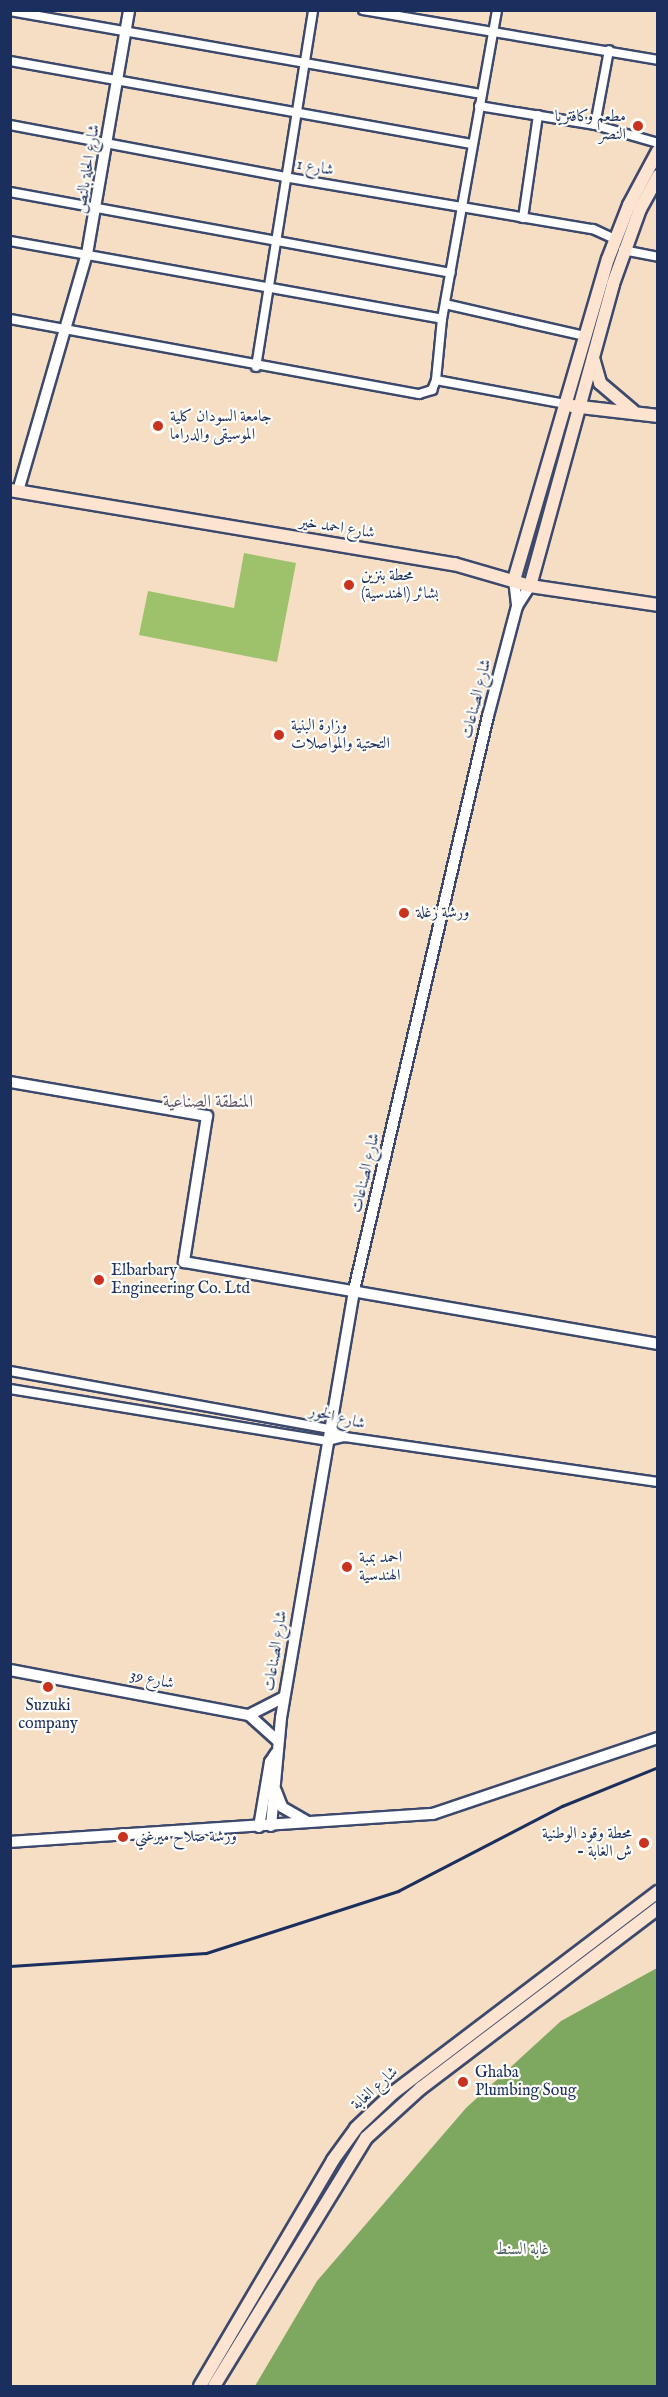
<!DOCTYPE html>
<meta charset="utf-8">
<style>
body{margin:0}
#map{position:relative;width:668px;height:2397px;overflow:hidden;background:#f5dec4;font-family:"IM FELL English",Amiri,serif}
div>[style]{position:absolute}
.green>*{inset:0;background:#9ec26b}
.forest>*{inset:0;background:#7ea85f}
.roads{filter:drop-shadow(2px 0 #3c496d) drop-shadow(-2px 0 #3c496d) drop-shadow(0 2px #3c496d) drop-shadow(0 -2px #3c496d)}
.minor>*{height:8px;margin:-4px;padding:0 4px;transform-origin:4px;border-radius:4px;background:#fff}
.tertiary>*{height:10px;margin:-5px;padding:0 5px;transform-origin:5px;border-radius:5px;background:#fff}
.secondary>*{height:12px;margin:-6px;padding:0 6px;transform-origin:6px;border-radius:6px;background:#fde4d1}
.rail>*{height:3px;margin:-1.5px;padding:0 1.5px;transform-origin:1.5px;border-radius:1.5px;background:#1b2f5e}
.dots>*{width:16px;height:16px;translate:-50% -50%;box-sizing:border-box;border:3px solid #fdfcf7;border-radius:50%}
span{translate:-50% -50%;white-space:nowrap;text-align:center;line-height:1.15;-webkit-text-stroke:4.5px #fdfcf7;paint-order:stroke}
.poi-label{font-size:16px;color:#1b2f5e}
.right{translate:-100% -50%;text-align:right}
.left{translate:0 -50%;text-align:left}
.street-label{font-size:16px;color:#1b2f5e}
.park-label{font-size:16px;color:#425b62}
.neighbourhood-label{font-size:18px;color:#645a6d}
.frame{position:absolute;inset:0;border:12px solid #1b2f5e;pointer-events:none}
</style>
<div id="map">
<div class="green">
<i style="clip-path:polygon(244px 553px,296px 563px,277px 662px,139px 635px,148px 591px,234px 608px)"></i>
</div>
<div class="forest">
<i style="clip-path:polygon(657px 1968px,657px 2386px,255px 2386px,317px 2281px,466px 2108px,561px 2021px)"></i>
</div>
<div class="roads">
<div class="minor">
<i style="left:363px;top:10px;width:299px;rotate:9.6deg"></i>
<i style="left:10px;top:11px;width:479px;rotate:10deg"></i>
<i style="left:10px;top:61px;width:469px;rotate:10.2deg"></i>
<i style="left:479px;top:106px;width:118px;rotate:9.3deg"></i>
<i style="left:595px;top:125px;width:66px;rotate:15.9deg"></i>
<i style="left:10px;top:125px;width:279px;rotate:10.7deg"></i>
<i style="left:284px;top:177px;width:313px;rotate:9.6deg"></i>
<i style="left:593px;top:229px;width:23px;rotate:25deg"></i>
<i style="left:595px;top:125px;width:76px;rotate:-79.4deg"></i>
<i style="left:10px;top:192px;width:448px;rotate:10.4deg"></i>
<i style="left:523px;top:218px;width:104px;rotate:-81.7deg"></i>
<i style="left:10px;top:241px;width:439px;rotate:10.2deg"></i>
<i style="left:623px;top:250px;width:36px;rotate:11deg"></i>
<i style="left:445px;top:304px;width:144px;rotate:12.9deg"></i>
<i style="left:10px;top:319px;width:416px;rotate:10.4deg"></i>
<i style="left:419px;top:394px;width:14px;rotate:-17deg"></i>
<i style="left:432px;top:390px;width:11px;rotate:-68deg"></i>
<i style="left:436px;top:380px;width:131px;rotate:10.5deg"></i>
<i style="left:256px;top:367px;width:362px;rotate:-80.9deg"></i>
<i style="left:436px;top:380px;width:61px;rotate:-84.4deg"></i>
<i style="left:442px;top:319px;width:314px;rotate:-79.9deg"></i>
<i style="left:10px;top:1371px;width:324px;rotate:10.3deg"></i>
<i style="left:329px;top:1429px;width:18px;rotate:27deg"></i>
<i style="left:345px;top:1437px;width:316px;rotate:8.2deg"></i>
<i style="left:10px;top:1389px;width:321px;rotate:9.3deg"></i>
<i style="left:327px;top:1441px;width:18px;rotate:-13deg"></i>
</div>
<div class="tertiary">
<i style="left:18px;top:491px;width:247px;rotate:-73.8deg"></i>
<i style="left:87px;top:254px;width:248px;rotate:-80.2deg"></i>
<i style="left:514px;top:580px;width:26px;rotate:83deg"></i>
<i style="left:10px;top:1082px;width:200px;rotate:9.8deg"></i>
<i style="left:207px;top:1116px;width:148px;rotate:99deg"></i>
<i style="left:184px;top:1262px;width:481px;rotate:9.8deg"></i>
<i style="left:10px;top:1670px;width:243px;rotate:10.7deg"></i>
<i style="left:249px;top:1715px;width:39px;rotate:42deg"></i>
<i style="left:249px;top:1715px;width:39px;rotate:-27deg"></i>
<i style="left:276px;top:1791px;width:17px;rotate:69deg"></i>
<i style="left:282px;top:1807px;width:30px;rotate:30deg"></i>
<i style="left:271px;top:1826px;width:108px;rotate:-84.7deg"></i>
<i style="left:281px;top:1718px;width:434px;rotate:-80.3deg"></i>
<i style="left:354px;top:1290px;width:589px;rotate:-76.86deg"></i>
<i style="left:488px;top:716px;width:114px;rotate:-75.2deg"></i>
<i style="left:517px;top:606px;width:24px;rotate:-57deg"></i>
<i style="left:259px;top:1827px;width:66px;rotate:-80.4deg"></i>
<i style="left:270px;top:1762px;width:11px;rotate:-56deg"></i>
<i style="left:10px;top:1842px;width:424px;rotate:-3.8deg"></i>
<i style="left:433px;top:1814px;width:237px;rotate:-18.7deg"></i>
</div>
<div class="secondary">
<i style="left:593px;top:358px;width:26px;rotate:74deg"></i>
<i style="left:600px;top:383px;width:43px;rotate:40.3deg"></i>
<i style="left:572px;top:406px;width:87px;rotate:6.6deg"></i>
<i style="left:10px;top:490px;width:450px;rotate:9.5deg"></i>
<i style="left:454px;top:564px;width:79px;rotate:16.1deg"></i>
<i style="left:530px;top:586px;width:129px;rotate:8.4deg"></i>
<i style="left:514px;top:580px;width:334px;rotate:-73.7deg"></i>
<i style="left:608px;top:259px;width:58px;rotate:-68.7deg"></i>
<i style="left:629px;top:205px;width:61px;rotate:-61.8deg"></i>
<i style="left:530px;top:586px;width:313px;rotate:-74.6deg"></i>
<i style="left:613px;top:284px;width:80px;rotate:-70.2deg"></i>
<i style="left:640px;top:209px;width:38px;rotate:-61deg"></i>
<i style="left:200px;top:2386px;width:262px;rotate:-59.5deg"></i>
<i style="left:333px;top:2160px;width:39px;rotate:-54deg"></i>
<i style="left:356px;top:2128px;width:51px;rotate:-43.4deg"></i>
<i style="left:393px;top:2093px;width:333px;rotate:-37.2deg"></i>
<i style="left:214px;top:2386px;width:291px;rotate:-58.5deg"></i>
<i style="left:366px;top:2138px;width:74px;rotate:-42.3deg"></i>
<i style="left:421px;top:2088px;width:298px;rotate:-37.2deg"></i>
</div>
</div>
<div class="rail">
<i style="left:10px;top:1966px;width:196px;rotate:-3.8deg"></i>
<i style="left:206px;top:1953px;width:202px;rotate:-17.9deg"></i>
<i style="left:398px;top:1891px;width:185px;rotate:-27.4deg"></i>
<i style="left:562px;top:1806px;width:104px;rotate:-22.1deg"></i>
</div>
<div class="dots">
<i style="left:638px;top:126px;background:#c8321e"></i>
<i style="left:158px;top:426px;background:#c8321e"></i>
<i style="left:349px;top:585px;background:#c8321e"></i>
<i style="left:279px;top:735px;background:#c8321e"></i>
<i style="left:404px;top:913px;background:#c8321e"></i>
<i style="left:99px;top:1280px;background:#c8321e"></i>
<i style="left:347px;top:1567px;background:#c8321e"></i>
<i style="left:48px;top:1687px;background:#c8321e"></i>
<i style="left:123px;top:1837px;background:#c8321e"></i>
<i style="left:644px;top:1843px;background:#c8321e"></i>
<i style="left:463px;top:2082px;background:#c8321e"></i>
</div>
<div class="poi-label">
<span class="right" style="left:626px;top:126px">مطعم وكافتريا<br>النصر</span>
<span class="left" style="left:170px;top:426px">جامعة السودان كلية<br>الموسيقى والدراما</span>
<span class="left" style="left:361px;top:585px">محطة بنزين<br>بشائر (الهندسية)</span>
<span class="left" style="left:291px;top:735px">وزارة البنية<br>التحتية والمواصلات</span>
<span class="left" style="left:416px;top:913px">ورشة زغلة</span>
<span class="left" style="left:111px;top:1280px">Elbarbary<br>Engineering Co. Ltd</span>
<span class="left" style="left:359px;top:1567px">احمد بمبة<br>الهندسية</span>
<span style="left:48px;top:1715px">Suzuki<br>company</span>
<span class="right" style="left:632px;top:1843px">محطة وقود الوطنية<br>- ش الغابة</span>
<span class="left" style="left:135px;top:1837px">ورشة صلاح ميرغني</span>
<span class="left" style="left:475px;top:2082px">Ghaba<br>Plumbing Soug</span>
</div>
<div class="street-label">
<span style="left:315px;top:168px;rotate:10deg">شارع 1</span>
<span style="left:88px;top:169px;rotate:-81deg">شارع الحلة بالنص</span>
<span style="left:337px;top:528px;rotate:9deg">شارع احمد خير</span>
<span style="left:477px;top:699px;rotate:-76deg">شارع الصناعات</span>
<span style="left:366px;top:1173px;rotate:-77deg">شارع الصناعات</span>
<span style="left:337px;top:1418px;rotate:14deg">شارع الخور</span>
<span style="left:276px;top:1651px;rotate:-81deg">شارع الصناعات</span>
<span style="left:152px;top:1680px;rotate:12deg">شارع 39</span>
<span style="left:375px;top:2089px;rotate:-42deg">شارع الغابة</span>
</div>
<div class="park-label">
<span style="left:522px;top:2250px">غابة السنط</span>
</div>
<div class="neighbourhood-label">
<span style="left:208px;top:1103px">المنطقة الصناعية</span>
</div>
<div class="frame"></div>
</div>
